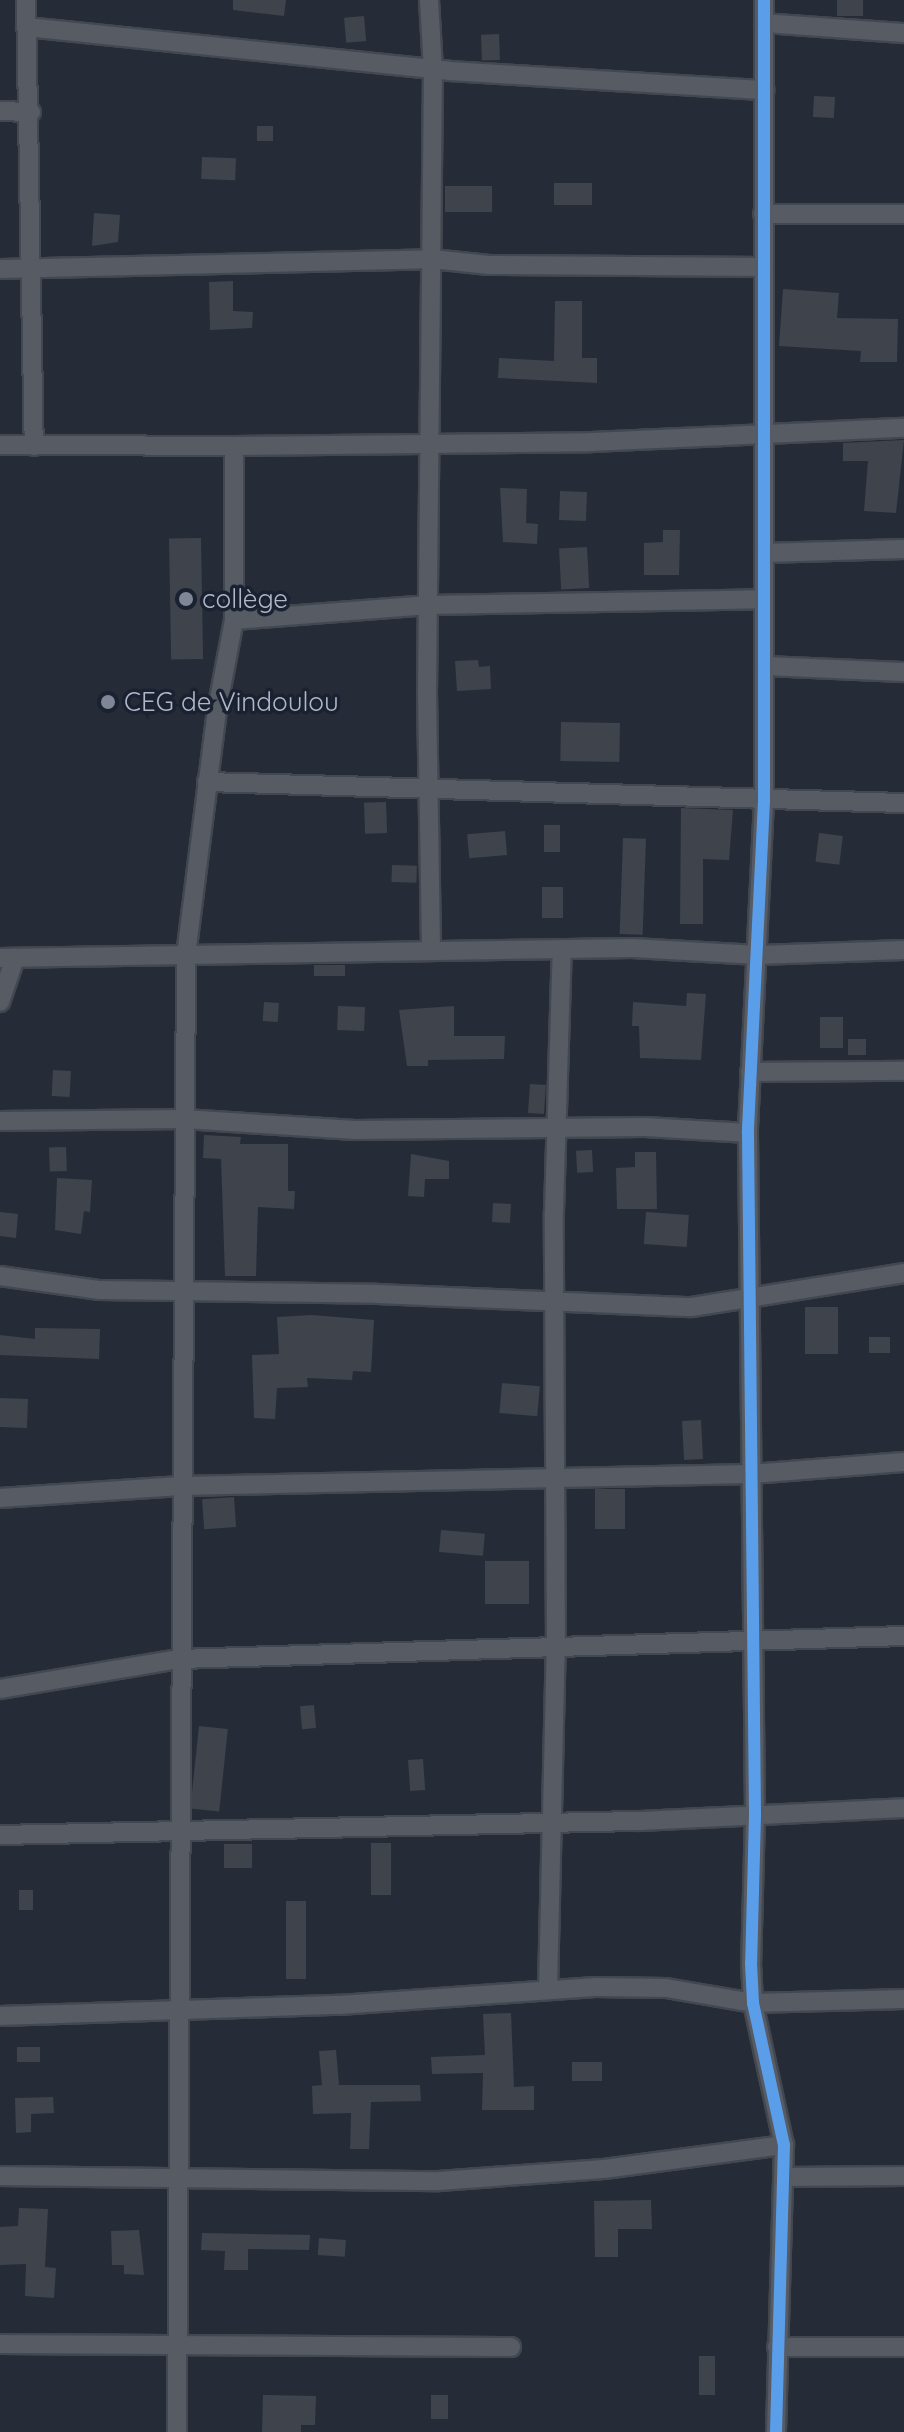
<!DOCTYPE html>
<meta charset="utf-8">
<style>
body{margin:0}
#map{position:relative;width:904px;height:2432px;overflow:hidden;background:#262c37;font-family:Quicksand,sans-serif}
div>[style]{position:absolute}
.building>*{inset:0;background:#3e434c;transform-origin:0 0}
.roads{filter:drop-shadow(2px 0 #43474f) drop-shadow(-2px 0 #43474f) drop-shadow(0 2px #43474f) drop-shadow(0 -2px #43474f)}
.minor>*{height:18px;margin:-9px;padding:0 9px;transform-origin:9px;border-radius:9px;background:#565b64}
.cycleway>*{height:12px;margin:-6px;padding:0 6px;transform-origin:6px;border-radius:6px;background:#5a9eea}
.dots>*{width:22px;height:22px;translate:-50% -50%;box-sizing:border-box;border:4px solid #1a2231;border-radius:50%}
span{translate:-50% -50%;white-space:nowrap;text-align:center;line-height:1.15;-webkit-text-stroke:7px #1a2231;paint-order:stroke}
.poi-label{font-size:26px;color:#afb7c8}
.left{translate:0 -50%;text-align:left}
</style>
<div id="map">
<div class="building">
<i style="clip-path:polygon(233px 0,286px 0,284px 16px,233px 10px)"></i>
<i style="left:837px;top:0;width:26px;height:16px"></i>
<i style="left:364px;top:16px;width:25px;height:20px;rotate:85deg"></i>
<i style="left:499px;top:34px;width:26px;height:18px;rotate:88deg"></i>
<i style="left:814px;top:96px;width:21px;height:21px;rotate:3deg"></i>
<i style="left:257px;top:126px;width:16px;height:15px"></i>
<i style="left:202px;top:157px;width:34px;height:22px;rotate:2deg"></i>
<i style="left:554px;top:183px;width:38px;height:22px"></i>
<i style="left:445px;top:186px;width:47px;height:26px"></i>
<i style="clip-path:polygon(94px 213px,120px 215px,118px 242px,92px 246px)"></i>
<i style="clip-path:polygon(233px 281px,233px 311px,253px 312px,252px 328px,210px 330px,209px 282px)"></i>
<i style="clip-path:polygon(783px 289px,839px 293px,837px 318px,898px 319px,897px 362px,860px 362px,861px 351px,779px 346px)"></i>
<i style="clip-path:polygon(555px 301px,582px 301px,582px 358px,597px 358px,597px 383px,498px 378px,499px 358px,554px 361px)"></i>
<i style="clip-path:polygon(904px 440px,896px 513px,864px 511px,868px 461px,843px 461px,843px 443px)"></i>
<i style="clip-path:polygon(500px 488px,527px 489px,526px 523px,538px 524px,537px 544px,503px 542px)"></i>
<i style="left:560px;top:491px;width:27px;height:29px;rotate:2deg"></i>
<i style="clip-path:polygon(663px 530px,680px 530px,679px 575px,644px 575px,644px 543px,663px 542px)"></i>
<i style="left:201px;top:538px;width:121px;height:32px;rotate:89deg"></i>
<i style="left:587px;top:547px;width:41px;height:28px;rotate:87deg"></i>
<i style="clip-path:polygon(478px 660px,479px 667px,490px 666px,491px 689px,457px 691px,455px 661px)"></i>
<i style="left:561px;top:722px;width:59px;height:39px;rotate:1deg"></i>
<i style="left:386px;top:802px;width:31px;height:22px;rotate:88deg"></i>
<i style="clip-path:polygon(681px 808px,733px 810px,729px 860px,703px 859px,703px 924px,680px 924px)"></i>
<i style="left:544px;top:825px;width:16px;height:27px"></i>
<i style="left:505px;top:831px;width:24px;height:38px;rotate:85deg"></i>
<i style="left:819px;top:833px;width:24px;height:29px;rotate:7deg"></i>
<i style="left:623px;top:838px;width:23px;height:96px;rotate:2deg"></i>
<i style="left:392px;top:865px;width:25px;height:17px;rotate:2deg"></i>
<i style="left:563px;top:887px;width:31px;height:21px;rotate:90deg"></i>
<i style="left:314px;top:965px;width:31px;height:11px"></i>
<i style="clip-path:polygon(687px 993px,706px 994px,701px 1060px,640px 1058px,639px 1026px,632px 1026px,633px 1002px,686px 1006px)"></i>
<i style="left:264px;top:1002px;width:15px;height:19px;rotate:4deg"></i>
<i style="left:338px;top:1006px;width:27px;height:24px;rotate:2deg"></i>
<i style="clip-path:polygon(454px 1006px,454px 1036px,505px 1036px,504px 1059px,428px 1060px,428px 1066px,407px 1066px,399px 1010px)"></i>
<i style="left:820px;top:1017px;width:23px;height:31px"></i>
<i style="left:848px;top:1039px;width:18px;height:16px"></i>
<i style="left:53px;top:1070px;width:18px;height:26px;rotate:3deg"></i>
<i style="left:530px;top:1084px;width:16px;height:29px;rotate:4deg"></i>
<i style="clip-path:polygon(204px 1135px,241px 1137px,240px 1144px,288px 1144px,288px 1191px,295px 1191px,294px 1209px,258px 1207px,256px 1276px,225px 1276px,221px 1159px,203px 1158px)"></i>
<i style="left:66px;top:1147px;width:24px;height:17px;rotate:88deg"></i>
<i style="left:592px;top:1150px;width:22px;height:16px;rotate:87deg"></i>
<i style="clip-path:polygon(635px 1152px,656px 1152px,657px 1209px,617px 1209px,616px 1168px,635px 1167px)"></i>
<i style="clip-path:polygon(411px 1154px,449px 1161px,449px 1179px,425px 1179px,424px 1197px,408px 1196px)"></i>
<i style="clip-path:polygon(57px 1178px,92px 1180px,90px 1212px,84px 1211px,81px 1234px,55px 1230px)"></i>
<i style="left:493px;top:1203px;width:18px;height:19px;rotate:3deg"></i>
<i style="clip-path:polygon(0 1212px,18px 1214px,16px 1238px,0 1236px)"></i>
<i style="left:646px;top:1212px;width:43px;height:32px;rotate:4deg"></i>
<i style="left:805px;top:1307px;width:33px;height:47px"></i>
<i style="clip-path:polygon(312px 1315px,374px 1320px,371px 1372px,353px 1371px,352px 1380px,307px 1378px,308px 1387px,277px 1388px,275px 1419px,254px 1418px,252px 1355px,279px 1354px,277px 1317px)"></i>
<i style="clip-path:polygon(35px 1328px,100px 1329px,99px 1359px,0 1355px,0 1335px,35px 1339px)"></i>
<i style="left:890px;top:1337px;width:16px;height:21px;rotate:90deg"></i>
<i style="left:502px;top:1383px;width:38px;height:30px;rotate:5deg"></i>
<i style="left:0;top:1398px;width:28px;height:29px;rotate:2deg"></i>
<i style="left:701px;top:1420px;width:39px;height:19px;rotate:87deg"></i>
<i style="left:595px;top:1489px;width:30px;height:40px"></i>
<i style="left:234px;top:1497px;width:30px;height:32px;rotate:86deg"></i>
<i style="left:441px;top:1530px;width:44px;height:22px;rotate:5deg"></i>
<i style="left:485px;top:1561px;width:44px;height:43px"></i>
<i style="left:314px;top:1705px;width:23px;height:14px;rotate:85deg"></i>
<i style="left:199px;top:1726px;width:29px;height:83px;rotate:6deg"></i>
<i style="left:423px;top:1759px;width:31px;height:15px;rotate:86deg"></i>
<i style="left:371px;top:1843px;width:20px;height:52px"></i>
<i style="left:224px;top:1844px;width:28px;height:24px"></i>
<i style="left:19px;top:1890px;width:14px;height:20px"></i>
<i style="left:286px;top:1901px;width:20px;height:78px"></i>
<i style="clip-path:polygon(511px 2013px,514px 2087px,534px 2086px,534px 2110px,482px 2110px,483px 2073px,432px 2074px,431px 2057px,485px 2055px,483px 2014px)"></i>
<i style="left:17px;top:2047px;width:23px;height:15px"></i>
<i style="clip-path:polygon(336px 2050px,339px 2085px,420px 2085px,421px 2101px,371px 2102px,369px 2149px,350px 2149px,351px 2113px,313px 2114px,312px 2086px,322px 2085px,319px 2051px)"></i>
<i style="left:572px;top:2062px;width:30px;height:19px"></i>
<i style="clip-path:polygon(53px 2097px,54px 2113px,31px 2114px,31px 2132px,16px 2133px,15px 2098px)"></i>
<i style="clip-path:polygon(651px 2200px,652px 2229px,618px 2229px,618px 2257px,595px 2257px,594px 2201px)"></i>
<i style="clip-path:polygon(19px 2208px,48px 2209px,45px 2267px,56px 2268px,54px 2298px,25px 2296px,26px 2264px,0 2265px,0 2227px,18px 2226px)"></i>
<i style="clip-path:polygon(139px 2230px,144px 2275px,124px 2274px,124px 2265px,112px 2265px,111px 2231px)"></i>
<i style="clip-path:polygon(202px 2233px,310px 2235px,309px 2250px,248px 2249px,248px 2270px,224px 2270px,225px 2251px,201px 2250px)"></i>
<i style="left:319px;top:2238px;width:27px;height:17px;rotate:4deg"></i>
<i style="left:699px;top:2356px;width:16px;height:39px"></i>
<i style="clip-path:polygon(263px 2395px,316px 2396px,315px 2425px,301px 2425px,301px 2432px,262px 2432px)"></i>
<i style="left:431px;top:2395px;width:17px;height:24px"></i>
</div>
<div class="roads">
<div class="minor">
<i style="left:26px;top:0;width:446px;rotate:89deg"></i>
<i style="left:429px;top:0;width:70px;rotate:86.7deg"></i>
<i style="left:433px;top:70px;width:622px;rotate:90.55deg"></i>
<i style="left:427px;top:692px;width:259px;rotate:89.1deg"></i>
<i style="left:764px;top:0;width:801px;rotate:90deg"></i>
<i style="left:764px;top:801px;width:332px;rotate:92.8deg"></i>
<i style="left:748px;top:1133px;width:682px;rotate:89.41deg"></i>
<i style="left:755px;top:1815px;width:148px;rotate:91.5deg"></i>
<i style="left:751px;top:1963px;width:40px;rotate:87.1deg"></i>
<i style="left:753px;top:2003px;width:145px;rotate:77.7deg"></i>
<i style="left:784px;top:2145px;width:287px;rotate:91.6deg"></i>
<i style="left:764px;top:23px;width:140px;rotate:4.1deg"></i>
<i style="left:26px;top:27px;width:426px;rotate:5.9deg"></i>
<i style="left:450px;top:71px;width:315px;rotate:3.5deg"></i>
<i style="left:0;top:111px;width:31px;rotate:2deg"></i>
<i style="left:763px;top:214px;width:141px"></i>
<i style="left:0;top:269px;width:432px;rotate:-1.3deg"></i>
<i style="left:432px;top:259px;width:57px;rotate:6deg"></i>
<i style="left:489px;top:265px;width:275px;rotate:0.4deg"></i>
<i style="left:0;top:445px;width:234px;rotate:0.2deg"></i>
<i style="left:234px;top:446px;width:174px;rotate:90deg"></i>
<i style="left:234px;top:620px;width:92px;rotate:100.7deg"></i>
<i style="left:217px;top:710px;width:246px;rotate:97.2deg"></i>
<i style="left:186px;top:954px;width:1478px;rotate:90.35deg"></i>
<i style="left:234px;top:446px;width:357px;rotate:-0.6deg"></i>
<i style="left:591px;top:442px;width:313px;rotate:-2.6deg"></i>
<i style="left:764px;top:553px;width:140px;rotate:-1.6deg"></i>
<i style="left:234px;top:620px;width:196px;rotate:-4.4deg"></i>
<i style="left:429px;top:605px;width:335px;rotate:-1deg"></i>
<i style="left:764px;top:666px;width:140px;rotate:2.5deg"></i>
<i style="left:207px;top:782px;width:697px;rotate:1.73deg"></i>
<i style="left:0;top:958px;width:632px;rotate:-0.91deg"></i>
<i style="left:632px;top:948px;width:126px;rotate:3.2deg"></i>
<i style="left:758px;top:955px;width:146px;rotate:-2deg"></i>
<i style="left:0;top:1002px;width:46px;rotate:-71.2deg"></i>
<i style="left:750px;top:1072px;width:154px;rotate:-0.4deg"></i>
<i style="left:0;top:1121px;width:184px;rotate:-0.6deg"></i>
<i style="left:184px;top:1119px;width:171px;rotate:3.7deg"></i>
<i style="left:355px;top:1130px;width:290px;rotate:-0.6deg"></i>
<i style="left:645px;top:1127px;width:103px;rotate:3.3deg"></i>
<i style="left:0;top:1276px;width:101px;rotate:8deg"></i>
<i style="left:100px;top:1290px;width:277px;rotate:0.8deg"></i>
<i style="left:377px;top:1294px;width:315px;rotate:2.4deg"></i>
<i style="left:692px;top:1307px;width:215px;rotate:-9.1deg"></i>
<i style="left:0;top:1498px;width:181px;rotate:-3.8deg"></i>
<i style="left:181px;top:1486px;width:570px;rotate:-1.21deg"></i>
<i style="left:751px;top:1474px;width:153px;rotate:-4.5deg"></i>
<i style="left:0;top:1689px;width:182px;rotate:-9.5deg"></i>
<i style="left:180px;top:1659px;width:724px;rotate:-1.82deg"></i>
<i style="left:0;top:1835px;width:639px;rotate:-1.26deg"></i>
<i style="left:639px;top:1821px;width:265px;rotate:-2.8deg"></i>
<i style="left:548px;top:1989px;width:341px;rotate:-88.7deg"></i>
<i style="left:556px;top:1648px;width:436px;rotate:-90.3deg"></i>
<i style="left:554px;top:1212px;width:263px;rotate:-88.3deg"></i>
<i style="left:0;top:2016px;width:339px;rotate:-1.9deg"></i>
<i style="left:339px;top:2005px;width:257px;rotate:-4deg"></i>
<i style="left:595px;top:1987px;width:71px;rotate:0.8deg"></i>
<i style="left:666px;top:1988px;width:88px;rotate:9.8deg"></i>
<i style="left:753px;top:2003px;width:151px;rotate:-1.5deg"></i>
<i style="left:0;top:2176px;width:439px;rotate:0.7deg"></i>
<i style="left:439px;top:2181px;width:165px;rotate:-4.2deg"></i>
<i style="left:604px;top:2169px;width:182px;rotate:-7.6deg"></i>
<i style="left:784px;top:2177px;width:120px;rotate:-0.5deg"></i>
<i style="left:0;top:2344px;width:511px;rotate:0.34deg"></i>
<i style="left:777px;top:2347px;width:127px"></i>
</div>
</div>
<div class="cycleway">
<i style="left:764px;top:0;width:801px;rotate:90deg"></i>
<i style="left:764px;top:801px;width:332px;rotate:92.8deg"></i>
<i style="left:748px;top:1133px;width:682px;rotate:89.41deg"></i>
<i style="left:755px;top:1815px;width:148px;rotate:91.5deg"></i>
<i style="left:751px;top:1963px;width:40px;rotate:87.1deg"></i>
<i style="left:753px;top:2003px;width:145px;rotate:77.7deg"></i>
<i style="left:784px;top:2145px;width:287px;rotate:91.6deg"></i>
</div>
<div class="dots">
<i style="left:186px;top:599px;background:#7f8695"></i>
<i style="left:108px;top:702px;background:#7f8695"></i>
</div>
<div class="poi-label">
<span class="left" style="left:202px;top:599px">collège</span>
<span class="left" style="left:124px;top:702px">CEG de Vindoulou</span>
</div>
</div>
